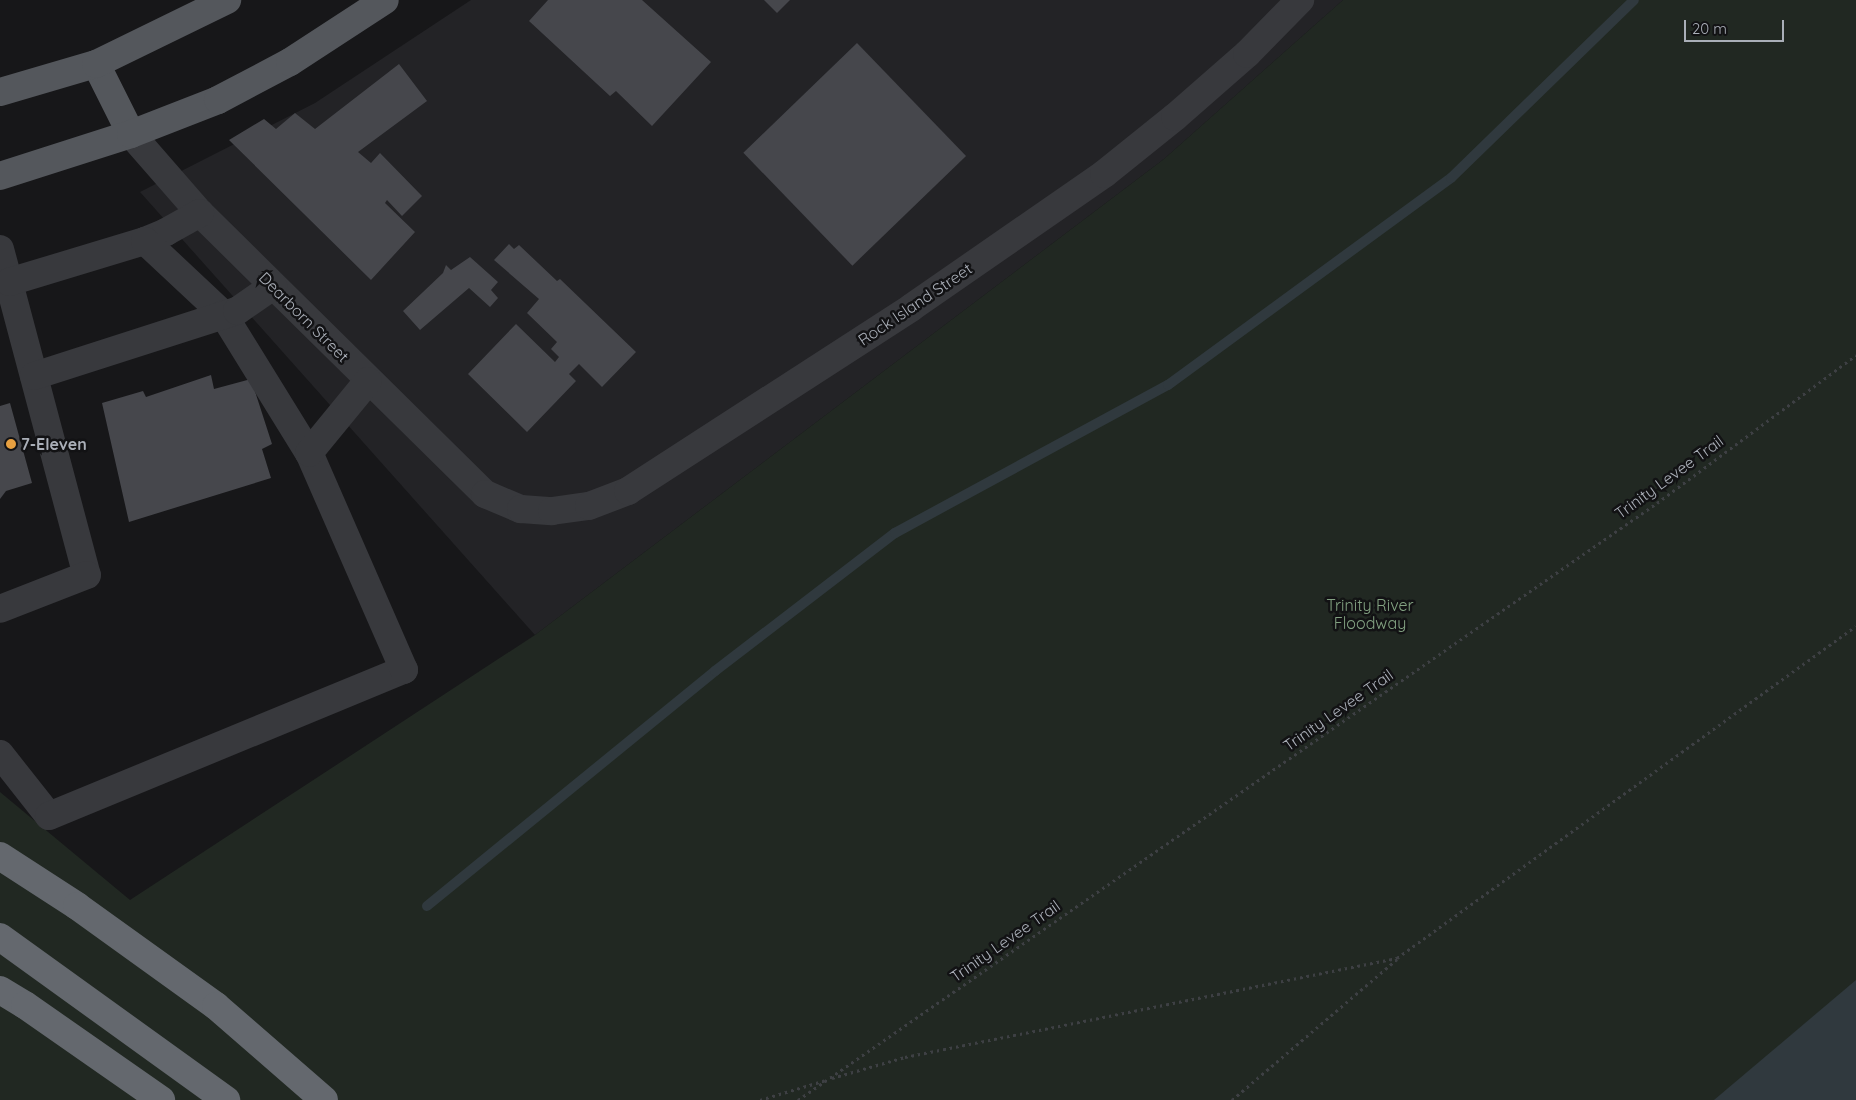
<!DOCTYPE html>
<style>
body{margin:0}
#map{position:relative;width:1856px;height:1100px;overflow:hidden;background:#171719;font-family:Quicksand,sans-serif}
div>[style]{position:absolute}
.built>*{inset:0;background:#232326}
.green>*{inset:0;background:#212822}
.water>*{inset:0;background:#30393e}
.stream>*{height:10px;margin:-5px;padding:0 5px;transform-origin:5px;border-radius:5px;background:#30393e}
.building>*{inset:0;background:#46474c;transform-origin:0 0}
.path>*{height:3px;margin-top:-1.5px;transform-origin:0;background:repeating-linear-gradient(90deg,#3e4044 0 2.5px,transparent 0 6.5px)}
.minor>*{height:28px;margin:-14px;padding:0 14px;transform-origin:14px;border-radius:14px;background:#38393d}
.major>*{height:28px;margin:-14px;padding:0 14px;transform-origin:14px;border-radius:14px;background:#54575c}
.highway>*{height:28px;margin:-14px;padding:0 14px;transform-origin:14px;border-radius:14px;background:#64686e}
.dots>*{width:14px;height:14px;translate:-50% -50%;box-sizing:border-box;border:2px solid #121214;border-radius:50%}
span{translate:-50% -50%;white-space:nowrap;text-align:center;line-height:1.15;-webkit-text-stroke:5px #121214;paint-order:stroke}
.street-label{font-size:16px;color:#aaafb8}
.poi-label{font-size:16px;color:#aaafb8;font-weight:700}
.left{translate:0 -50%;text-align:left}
.park-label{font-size:16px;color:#83a282}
.scale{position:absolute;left:1684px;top:20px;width:100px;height:22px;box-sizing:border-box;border:2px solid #aaafb8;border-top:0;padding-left:6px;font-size:15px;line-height:18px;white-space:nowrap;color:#aaafb8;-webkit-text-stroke:4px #121214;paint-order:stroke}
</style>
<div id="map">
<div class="built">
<i style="clip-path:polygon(471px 0,1343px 0,1164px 159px,535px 635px,140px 192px,315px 103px)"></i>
</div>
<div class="green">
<i style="clip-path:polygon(1343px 0,1856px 0,1856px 1100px,0 1100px,0 792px,130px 900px,535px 635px,1164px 159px)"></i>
</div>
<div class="water">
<i style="clip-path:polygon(1856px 980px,1856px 1100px,1714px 1100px)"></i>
</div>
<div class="stream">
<i style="left:427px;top:906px;width:372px;rotate:-39.2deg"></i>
<i style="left:715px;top:671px;width:227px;rotate:-37.5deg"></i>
<i style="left:895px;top:533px;width:311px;rotate:-28.5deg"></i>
<i style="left:1168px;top:385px;width:351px;rotate:-36.2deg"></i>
<i style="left:1451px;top:178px;width:255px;rotate:-44.2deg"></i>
</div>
<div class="building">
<i style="clip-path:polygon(548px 0,642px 0,711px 62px,652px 126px,616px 91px,610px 96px,529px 21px)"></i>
<i style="clip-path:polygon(764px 0,790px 0,777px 13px)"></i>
<i style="left:857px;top:43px;width:157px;height:158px;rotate:46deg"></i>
<i style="clip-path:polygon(399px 64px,427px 101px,358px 152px,371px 163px,380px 153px,422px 196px,402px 216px,387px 200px,385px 203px,415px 232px,371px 280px,229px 140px,264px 119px,276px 129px,295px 113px,315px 129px)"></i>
<i style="clip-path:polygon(509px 244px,514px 249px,519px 245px,557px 281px,560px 279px,636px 352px,602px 387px,579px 364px,569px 374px,576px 381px,527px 432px,468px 374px,516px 324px,555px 362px,559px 357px,551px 349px,557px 342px,527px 313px,539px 299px,494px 260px)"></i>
<i style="clip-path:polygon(470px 257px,498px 282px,491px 290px,498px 298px,490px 307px,469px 288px,420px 330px,403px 311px,443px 273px,446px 265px,451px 270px)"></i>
<i style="clip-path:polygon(211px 375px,214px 389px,251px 379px,272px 444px,262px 449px,271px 478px,129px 522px,102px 403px,143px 391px,146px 397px)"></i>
<i style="clip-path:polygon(10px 403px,32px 483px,6px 491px,0 499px,0 406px)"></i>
</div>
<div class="path">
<i style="left:832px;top:1078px;width:76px;rotate:-16deg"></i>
<i style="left:905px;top:1057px;width:502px;rotate:-11.38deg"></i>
<i style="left:1397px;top:958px;width:566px;rotate:-35.88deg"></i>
<i style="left:760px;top:1100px;width:69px;rotate:-16.9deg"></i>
<i style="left:798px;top:1100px;width:1046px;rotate:-34.8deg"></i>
<i style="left:1657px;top:503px;width:248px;rotate:-36.6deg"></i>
<i style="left:1232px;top:1100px;width:217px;rotate:-40.5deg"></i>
</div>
<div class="minor">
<i style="left:131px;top:134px;width:105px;rotate:48.9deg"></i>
<i style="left:200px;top:213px;width:400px;rotate:44.6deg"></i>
<i style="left:485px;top:494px;width:39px;rotate:23deg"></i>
<i style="left:521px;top:509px;width:31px;rotate:4deg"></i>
<i style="left:552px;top:511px;width:37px;rotate:-8deg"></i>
<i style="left:589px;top:506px;width:42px;rotate:-21deg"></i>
<i style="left:628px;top:491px;width:338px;rotate:-32.9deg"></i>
<i style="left:912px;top:307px;width:234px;rotate:-34.7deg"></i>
<i style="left:1104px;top:174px;width:91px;rotate:-38.8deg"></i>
<i style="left:1175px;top:117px;width:96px;rotate:-41.2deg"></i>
<i style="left:1247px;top:54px;width:76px;rotate:-45.5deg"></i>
<i style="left:145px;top:241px;width:23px;rotate:-23deg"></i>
<i style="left:166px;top:232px;width:39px;rotate:-29deg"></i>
<i style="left:0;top:249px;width:337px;rotate:75.1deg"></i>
<i style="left:87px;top:575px;width:93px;rotate:158.7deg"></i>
<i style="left:9px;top:282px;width:142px;rotate:-16.8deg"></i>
<i style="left:145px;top:241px;width:107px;rotate:43.1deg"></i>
<i style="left:223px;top:314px;width:163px;rotate:58.3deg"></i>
<i style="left:34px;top:376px;width:213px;rotate:-17.8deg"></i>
<i style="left:237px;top:311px;width:44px;rotate:-34.8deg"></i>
<i style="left:0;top:754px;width:79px;rotate:51.7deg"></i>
<i style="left:49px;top:816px;width:384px;rotate:-22.4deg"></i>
<i style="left:404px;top:670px;width:237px;rotate:-113.6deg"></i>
<i style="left:309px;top:453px;width:93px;rotate:-50.7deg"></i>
</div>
<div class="major">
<i style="left:96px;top:64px;width:78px;rotate:63.4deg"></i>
<i style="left:0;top:92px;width:100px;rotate:-16.3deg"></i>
<i style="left:96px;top:64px;width:146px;rotate:-26deg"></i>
<i style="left:0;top:176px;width:138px;rotate:-17.8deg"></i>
<i style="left:131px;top:134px;width:93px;rotate:-21.3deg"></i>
<i style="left:218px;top:100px;width:81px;rotate:-27.8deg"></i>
<i style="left:290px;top:62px;width:113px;rotate:-33.1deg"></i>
</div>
<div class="highway">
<i style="left:0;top:856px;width:92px;rotate:33deg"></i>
<i style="left:77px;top:906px;width:171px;rotate:35.7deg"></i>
<i style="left:216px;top:1006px;width:143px;rotate:41deg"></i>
<i style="left:0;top:937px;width:279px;rotate:35.8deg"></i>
<i style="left:0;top:990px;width:29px;rotate:31deg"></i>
<i style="left:25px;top:1005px;width:166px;rotate:34.9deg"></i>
</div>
<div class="dots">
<i style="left:11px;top:444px;background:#e7a041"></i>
</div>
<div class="street-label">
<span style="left:915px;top:304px;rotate:-34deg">Rock Island Street</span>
<span style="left:304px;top:317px;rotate:45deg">Dearborn Street</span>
<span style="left:1669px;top:477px;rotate:-36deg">Trinity Levee Trail</span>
<span style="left:1338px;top:710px;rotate:-35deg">Trinity Levee Trail</span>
<span style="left:1005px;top:941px;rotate:-35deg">Trinity Levee Trail</span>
</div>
<div class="poi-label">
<span class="left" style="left:21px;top:444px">7-Eleven</span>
</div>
<div class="park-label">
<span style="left:1370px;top:614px">Trinity River<br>Floodway</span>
</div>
<div class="scale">20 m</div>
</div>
